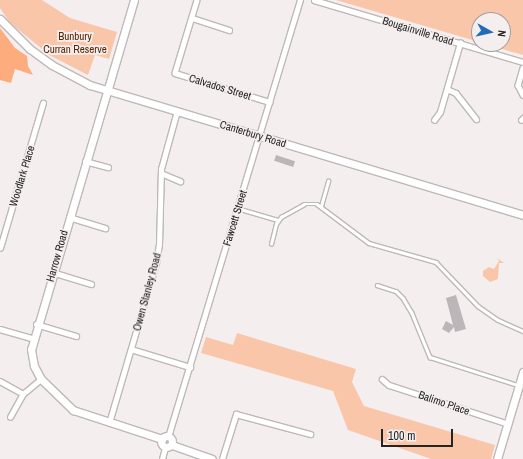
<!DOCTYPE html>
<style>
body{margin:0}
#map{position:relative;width:523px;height:459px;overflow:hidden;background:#f5eeef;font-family:"Archivo Narrow",sans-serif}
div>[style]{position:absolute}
.green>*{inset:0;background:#fac6aa}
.forest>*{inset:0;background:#fdac7d}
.building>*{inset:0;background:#bcb6b9;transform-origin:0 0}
.roads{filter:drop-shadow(1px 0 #bfb8b9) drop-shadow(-1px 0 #bfb8b9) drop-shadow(0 1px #bfb8b9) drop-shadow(0 -1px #bfb8b9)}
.lane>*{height:2.5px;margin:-1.25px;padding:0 1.25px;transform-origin:1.25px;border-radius:1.25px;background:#fff}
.street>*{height:4.5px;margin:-2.25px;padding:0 2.25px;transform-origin:2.25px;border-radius:2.25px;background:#fff}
.secondary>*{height:7px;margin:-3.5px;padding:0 3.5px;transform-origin:3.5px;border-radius:3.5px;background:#fff}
.secondary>.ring{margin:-3.5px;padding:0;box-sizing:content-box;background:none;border:7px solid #fff;border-radius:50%}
span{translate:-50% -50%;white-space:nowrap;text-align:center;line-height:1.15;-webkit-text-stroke:3.5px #f5eeef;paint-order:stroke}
.street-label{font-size:11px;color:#252323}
.park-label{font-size:11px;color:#572500}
.north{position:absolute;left:471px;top:12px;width:40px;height:40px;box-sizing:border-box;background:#f5eeef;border:1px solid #a29d9d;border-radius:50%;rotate:98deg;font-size:11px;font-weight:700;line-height:16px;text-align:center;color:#252323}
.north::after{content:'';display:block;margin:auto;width:14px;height:18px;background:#206bba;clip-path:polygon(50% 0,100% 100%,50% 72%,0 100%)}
.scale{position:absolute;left:381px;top:429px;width:72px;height:18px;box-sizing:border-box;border:2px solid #252323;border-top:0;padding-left:5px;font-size:12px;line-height:14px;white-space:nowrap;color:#252323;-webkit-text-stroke:3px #f5eeef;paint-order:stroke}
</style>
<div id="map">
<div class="green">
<i style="clip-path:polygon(0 0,42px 0,70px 18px,117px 32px,109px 59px,95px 55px,88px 75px,51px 56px,10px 23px,0 8px)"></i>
<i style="clip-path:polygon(336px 0,523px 0,523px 55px,485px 44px,503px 44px,503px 20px,479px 20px,479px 42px)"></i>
<i style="clip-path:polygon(497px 258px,504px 263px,499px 263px,498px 279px,490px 282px,483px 276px,483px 271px,489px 267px,494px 269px,499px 261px)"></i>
<i style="clip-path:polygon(237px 333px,356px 369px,352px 382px,364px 406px,495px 445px,491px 459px,431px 459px,348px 430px,333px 391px,201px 353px,206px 337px,233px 345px)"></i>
</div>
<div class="forest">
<i style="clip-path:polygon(0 28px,15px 48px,27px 56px,28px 66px,33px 75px,15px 69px,11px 83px,0 80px)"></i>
</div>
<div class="building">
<i style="left:276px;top:155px;width:20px;height:6px;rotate:18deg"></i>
<i style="clip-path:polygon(456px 295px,466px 329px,455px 332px,454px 327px,449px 333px,442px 329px,446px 321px,453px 325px,446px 298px)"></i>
</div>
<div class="roads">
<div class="lane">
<i style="left:321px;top:206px;width:26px;rotate:-74deg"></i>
<i style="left:237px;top:208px;width:43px;rotate:16.3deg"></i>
<i style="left:271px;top:244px;width:21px;rotate:-76deg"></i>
<i style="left:276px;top:224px;width:9px;rotate:-54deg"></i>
<i style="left:281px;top:217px;width:26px;rotate:-29deg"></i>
<i style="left:304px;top:204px;width:13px"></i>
<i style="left:317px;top:204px;width:65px;rotate:36.9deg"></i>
<i style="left:369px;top:243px;width:70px;rotate:15.8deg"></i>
<i style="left:436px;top:262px;width:61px;rotate:46.3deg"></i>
<i style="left:478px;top:306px;width:24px;rotate:35deg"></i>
<i style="left:498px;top:320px;width:27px;rotate:24deg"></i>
<i style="left:377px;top:285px;width:20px;rotate:18deg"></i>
<i style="left:396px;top:291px;width:10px;rotate:45deg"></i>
<i style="left:403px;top:298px;width:17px;rotate:59deg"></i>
<i style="left:412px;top:313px;width:48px;rotate:67.8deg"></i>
<i style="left:430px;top:357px;width:92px;rotate:17.7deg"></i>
</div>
<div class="street">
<i style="left:197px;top:0;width:76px;rotate:106.8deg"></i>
<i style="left:175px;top:73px;width:99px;rotate:17deg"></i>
<i style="left:314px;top:0;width:218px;rotate:16.5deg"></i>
<i style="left:192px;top:18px;width:39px;rotate:18deg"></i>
<i style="left:523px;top:68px;width:18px;rotate:106deg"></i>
<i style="left:518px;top:85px;width:11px;rotate:63deg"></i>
<i style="left:447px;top:89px;width:10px;rotate:24deg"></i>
<i style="left:456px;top:93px;width:33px;rotate:52deg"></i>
<i style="left:434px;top:120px;width:10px;rotate:-53deg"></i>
<i style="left:440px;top:112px;width:72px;rotate:-73.8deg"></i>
<i style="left:521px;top:120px;width:3px;rotate:-45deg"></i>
<i style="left:85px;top:161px;width:24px;rotate:15deg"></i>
<i style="left:161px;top:173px;width:21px;rotate:23deg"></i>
<i style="left:69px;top:217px;width:38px;rotate:17deg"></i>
<i style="left:0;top:248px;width:151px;rotate:-73.5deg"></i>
<i style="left:52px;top:272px;width:41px;rotate:17.1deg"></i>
<i style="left:36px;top:324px;width:42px;rotate:16.7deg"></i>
<i style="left:0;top:329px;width:33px;rotate:16deg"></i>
<i style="left:131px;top:349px;width:62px;rotate:17deg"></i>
<i style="left:382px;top:379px;width:9px;rotate:41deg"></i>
<i style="left:389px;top:385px;width:125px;rotate:18.1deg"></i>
<i style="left:0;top:381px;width:26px;rotate:29deg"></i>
<i style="left:10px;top:417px;width:26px;rotate:-61deg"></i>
<i style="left:23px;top:394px;width:23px;rotate:-40deg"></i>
<i style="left:109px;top:423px;width:167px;rotate:-73.6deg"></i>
<i style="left:156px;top:263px;width:18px;rotate:-81deg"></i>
<i style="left:159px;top:245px;width:76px;rotate:-88.5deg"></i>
<i style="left:161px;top:169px;width:60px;rotate:-74.6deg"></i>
<i style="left:168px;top:437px;width:457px;rotate:-73.2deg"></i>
<i style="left:162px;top:459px;width:11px;rotate:-75deg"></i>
<i style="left:222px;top:459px;width:47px;rotate:-72.7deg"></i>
<i style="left:236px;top:414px;width:77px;rotate:15.1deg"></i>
</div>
<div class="secondary">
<i style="left:134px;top:0;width:364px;rotate:106.4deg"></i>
<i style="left:31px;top:349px;width:17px;rotate:80deg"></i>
<i style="left:34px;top:366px;width:15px;rotate:62deg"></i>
<i style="left:41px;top:379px;width:45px;rotate:44.1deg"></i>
<i style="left:73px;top:410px;width:94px;rotate:18deg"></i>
<i style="left:0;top:19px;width:42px;rotate:45deg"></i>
<i style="left:30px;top:49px;width:27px;rotate:36deg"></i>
<i style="left:52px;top:65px;width:43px;rotate:27.8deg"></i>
<i style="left:90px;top:85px;width:452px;rotate:16.7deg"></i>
<i class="ring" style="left:161.5px;top:436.5px;width:4px;height:4px"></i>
<i style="left:172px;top:445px;width:42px;rotate:19.3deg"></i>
<i style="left:497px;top:459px;width:91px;rotate:-73.4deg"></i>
</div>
</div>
<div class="street-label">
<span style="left:418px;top:31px;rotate:17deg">Bougainville Road</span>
<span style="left:220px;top:87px;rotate:17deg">Calvados Street</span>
<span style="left:253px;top:134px;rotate:17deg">Canterbury Road</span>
<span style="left:22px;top:176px;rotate:-73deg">Woodlark Place</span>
<span style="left:235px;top:218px;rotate:-73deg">Fawcett Street</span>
<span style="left:57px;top:256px;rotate:-74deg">Harrow Road</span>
<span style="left:147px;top:292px;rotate:-75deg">Owen Stanley Road</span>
<span style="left:444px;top:403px;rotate:19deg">Balimo Place</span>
</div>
<div class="park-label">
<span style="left:75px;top:43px">Bunbury<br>Curran Reserve</span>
</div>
<div class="north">N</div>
<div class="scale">100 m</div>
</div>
